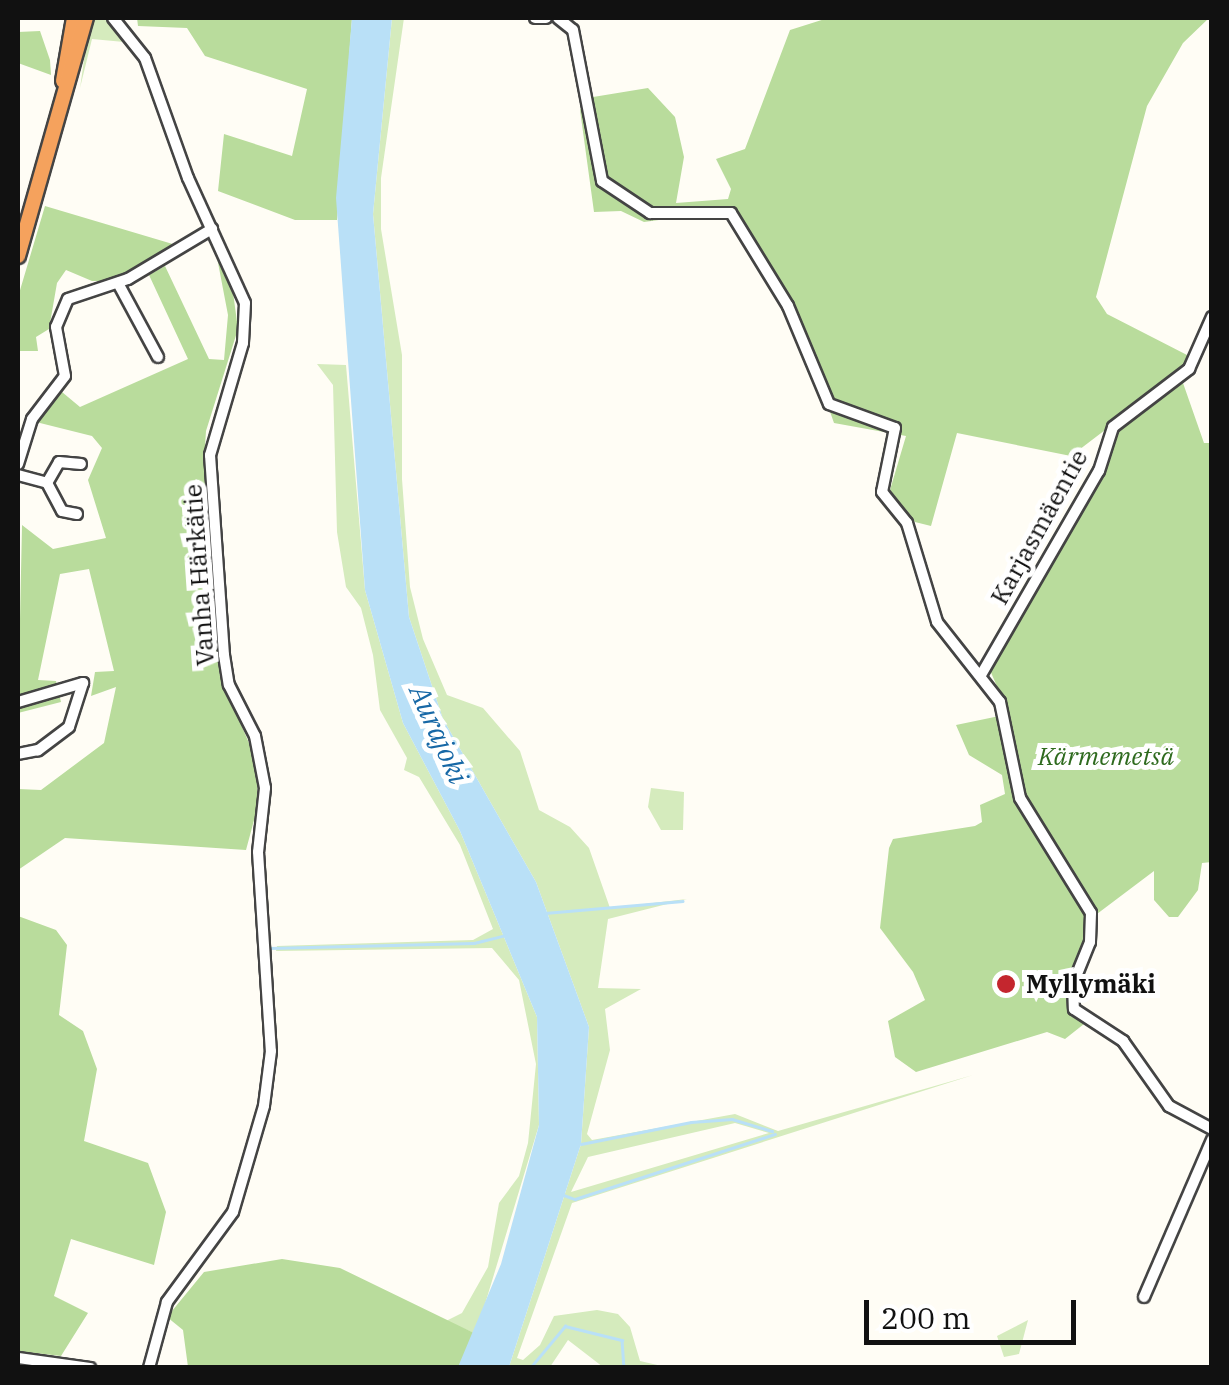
<!DOCTYPE html>
<meta charset="utf-8">
<style>
body{margin:0}
#map{position:relative;width:1229px;height:1385px;overflow:hidden;background:#fffdf5;font-family:"IBM Plex Serif",serif}
div>[style]{position:absolute}
.green>*{inset:0;background:#d5ebbd}
.forest>*{inset:0;background:#b9dc9c}
.water>*{inset:0;background:#b9e0f7}
.stream>*{height:2.5px;margin:-1.25px;padding:0 1.25px;transform-origin:1.25px;border-radius:1.25px;background:#b9e0f7}
.roads{filter:drop-shadow(2px 0 #444) drop-shadow(-2px 0 #444) drop-shadow(0 2px #444) drop-shadow(0 -2px #444)}
.minor>*{height:10px;margin:-5px;padding:0 5px;transform-origin:5px;border-radius:5px;background:#fff}
.highway>*{height:14px;margin:-7px;padding:0 7px;transform-origin:7px;border-radius:7px;background:#f5a25d}
.dots>*{width:28px;height:28px;translate:-50% -50%;box-sizing:border-box;border:5px solid #fff;border-radius:50%}
span{translate:-50% -50%;white-space:nowrap;text-align:center;line-height:1.15;-webkit-text-stroke:10px #fff;paint-order:stroke}
.street-label{font-size:25px;color:#111}
.park-label{font-size:25px;color:#2f6b1f;font-style:italic}
.poi-label{font-size:25px;color:#111;font-weight:700}
.left{translate:0 -50%;text-align:left}
.water-label{font-size:28px;color:#1768a6;font-style:italic}
.frame{position:absolute;inset:0;border:20px solid #111;pointer-events:none}
.scale{position:absolute;left:864px;top:1300px;width:212px;height:45px;box-sizing:border-box;border:5px solid #111;border-top:0;padding-left:12px;font-size:30px;line-height:35px;white-space:nowrap;color:#111;-webkit-text-stroke:8px #fff;paint-order:stroke}
</style>
<div id="map">
<div class="green">
<i style="clip-path:polygon(90px 18px,107px 18px,124px 42px,92px 39px,80px 88px)"></i>
<i style="clip-path:polygon(evenodd,392px 18px,404px 18px,381px 178px,381px 229px,402px 355px,402px 479px,410px 587px,423px 639px,447px 695px,483px 708px,520px 751px,539px 810px,570px 827px,589px 848px,610px 908px,687px 899px,608px 919px,598px 988px,641px 989px,605px 1009px,610px 1050px,587px 1134px,592px 1140px,735px 1114px,778px 1131px,973px 1075px,572px 1203px,517px 1358px,523px 1360px,540px 1345px,554px 1316px,597px 1310px,618px 1314px,630px 1327px,640px 1361px,666px 1367px,603px 1367px,568px 1340px,550px 1367px,509px 1367px,581px 1144px,589px 1027px,536px 882px,443px 719px,409px 617px,373px 214px,392px 18px,735px 1123px,769px 1133px,571px 1192px,588px 1157px,735px 1123px)"></i>
<i style="clip-path:polygon(317px 364px,346px 365px,365px 590px,403px 723px,460px 831px,537px 1017px,539px 1125px,476px 1334px,446px 1321px,462px 1313px,488px 1267px,499px 1203px,519px 1176px,528px 1143px,536px 1064px,519px 980px,492px 948px,276px 951px,277px 946px,473px 940px,493px 929px,460px 845px,419px 777px,404px 770px,407px 758px,380px 710px,373px 655px,361px 608px,346px 587px,337px 532px,333px 385px)"></i>
<i style="clip-path:polygon(651px 788px,684px 792px,683px 830px,661px 830px,648px 807px)"></i>
<i style="clip-path:polygon(1028px 1320px,1019px 1354px,1004px 1357px,997px 1336px)"></i>
</div>
<div class="forest">
<i style="clip-path:polygon(137px 18px,352px 18px,337px 220px,295px 220px,218px 191px,224px 134px,292px 156px,307px 89px,205px 56px,187px 28px,138px 26px)"></i>
<i style="clip-path:polygon(828px 18px,1209px 18px,1183px 43px,1147px 106px,1096px 297px,1107px 314px,1189px 356px,1181px 372px,1071px 456px,957px 433px,931px 526px,915px 522px,890px 490px,906px 436px,834px 423px,792px 304px,733px 210px,644px 222px,621px 211px,594px 212px,580px 110px,587px 98px,648px 88px,675px 117px,684px 157px,676px 203px,728px 199px,731px 189px,716px 159px,745px 149px,790px 30px)"></i>
<i style="clip-path:polygon(40px 31px,50px 60px,51px 75px,18px 63px,18px 32px)"></i>
<i style="clip-path:polygon(45px 206px,176px 245px,109px 281px,92px 281px,66px 270px,57px 283px,49px 329px,36px 337px,38px 351px,18px 351px,18px 297px)"></i>
<i style="clip-path:polygon(215px 247px,232px 285px,238px 329px,206px 431px,204px 462px,220px 676px,258px 764px,257px 809px,246px 850px,65px 838px,18px 870px,18px 789px,41px 790px,104px 743px,116px 687px,91px 696px,95px 672px,114px 671px,89px 569px,60px 574px,38px 680px,56px 681px,61px 702px,18px 713px,22px 525px,53px 549px,106px 538px,88px 480px,102px 448px,92px 436px,36px 422px,62px 392px,80px 407px,188px 359px,149px 275px,165px 266px,209px 359px,224px 360px,228px 315px)"></i>
<i style="clip-path:polygon(1183px 383px,1204px 443px,1212px 443px,1212px 862px,1202px 863px,1198px 890px,1178px 917px,1169px 917px,1154px 900px,1154px 871px,1089px 920px,1068px 1001px,1084px 1024px,1065px 1039px,1047px 1032px,916px 1072px,895px 1057px,888px 1021px,925px 1000px,913px 972px,880px 928px,889px 848px,893px 839px,975px 826px,982px 822px,980px 805px,1005px 794px,1002px 775px,969px 755px,956px 725px,1009px 714px,989px 668px,1119px 427px)"></i>
<i style="clip-path:polygon(18px 916px,56px 930px,67px 945px,59px 1015px,83px 1031px,97px 1069px,84px 1141px,148px 1163px,166px 1212px,154px 1265px,71px 1239px,54px 1296px,88px 1313px,61px 1356px,18px 1351px)"></i>
<i style="clip-path:polygon(282px 1259px,340px 1268px,476px 1334px,458px 1367px,188px 1367px,183px 1330px,167px 1317px,204px 1272px)"></i>
</div>
<div class="water">
<i style="clip-path:polygon(352px 18px,392px 18px,373px 214px,409px 617px,443px 719px,536px 882px,589px 1027px,581px 1144px,509px 1367px,458px 1367px,501px 1264px,539px 1125px,537px 1017px,460px 831px,403px 723px,365px 590px,336px 198px)"></i>
</div>
<div class="stream">
<i style="left:545px;top:913px;width:138px;rotate:-5deg"></i>
<i style="left:269px;top:948px;width:205px;rotate:-1.4deg"></i>
<i style="left:474px;top:943px;width:32px;rotate:-14deg"></i>
<i style="left:581px;top:1144px;width:112px;rotate:-11.3deg"></i>
<i style="left:691px;top:1122px;width:41px;rotate:-4.2deg"></i>
<i style="left:732px;top:1119px;width:42px;rotate:16.7deg"></i>
<i style="left:561px;top:1194px;width:15px;rotate:20deg"></i>
<i style="left:575px;top:1199px;width:210px;rotate:-18deg"></i>
<i style="left:530px;top:1368px;width:55px;rotate:-50.2deg"></i>
<i style="left:565px;top:1326px;width:59px;rotate:13.8deg"></i>
<i style="left:622px;top:1340px;width:28px;rotate:86deg"></i>
</div>
<div class="roads">
<div class="minor">
<i style="left:113px;top:18px;width:51px;rotate:51.3deg"></i>
<i style="left:145px;top:58px;width:127px;rotate:70.3deg"></i>
<i style="left:188px;top:178px;width:137px;rotate:65.5deg"></i>
<i style="left:245px;top:303px;width:40px;rotate:92.9deg"></i>
<i style="left:243px;top:343px;width:117px;rotate:106.4deg"></i>
<i style="left:210px;top:455px;width:200px;rotate:86deg"></i>
<i style="left:224px;top:655px;width:30px;rotate:81deg"></i>
<i style="left:229px;top:685px;width:57px;rotate:63deg"></i>
<i style="left:255px;top:736px;width:53px;rotate:79.1deg"></i>
<i style="left:265px;top:788px;width:64px;rotate:96.2deg"></i>
<i style="left:258px;top:852px;width:199px;rotate:86.3deg"></i>
<i style="left:271px;top:1051px;width:55px;rotate:97.3deg"></i>
<i style="left:264px;top:1106px;width:110px;rotate:106.3deg"></i>
<i style="left:233px;top:1212px;width:112px;rotate:126.3deg"></i>
<i style="left:167px;top:1302px;width:68px;rotate:105.3deg"></i>
<i style="left:535px;top:18px;width:11px"></i>
<i style="left:558px;top:18px;width:19px;rotate:39deg"></i>
<i style="left:573px;top:30px;width:154px;rotate:79.1deg"></i>
<i style="left:602px;top:181px;width:58px;rotate:33.7deg"></i>
<i style="left:650px;top:213px;width:81px"></i>
<i style="left:731px;top:213px;width:109px;rotate:58.5deg"></i>
<i style="left:788px;top:306px;width:106px;rotate:67.3deg"></i>
<i style="left:829px;top:404px;width:70px;rotate:20deg"></i>
<i style="left:895px;top:428px;width:65px;rotate:101.5deg"></i>
<i style="left:882px;top:492px;width:40px;rotate:51deg"></i>
<i style="left:907px;top:523px;width:103px;rotate:73.1deg"></i>
<i style="left:937px;top:622px;width:102px;rotate:51.8deg"></i>
<i style="left:1000px;top:702px;width:98px;rotate:78.2deg"></i>
<i style="left:1020px;top:798px;width:135px;rotate:58.3deg"></i>
<i style="left:1091px;top:913px;width:29px;rotate:92deg"></i>
<i style="left:1090px;top:942px;width:45px;rotate:112deg"></i>
<i style="left:1073px;top:984px;width:25px;rotate:88deg"></i>
<i style="left:1074px;top:1009px;width:59px;rotate:33.1deg"></i>
<i style="left:1123px;top:1041px;width:80px;rotate:54.7deg"></i>
<i style="left:1169px;top:1106px;width:49px;rotate:28.1deg"></i>
<i style="left:118px;top:283px;width:84px;rotate:61.6deg"></i>
<i style="left:18px;top:464px;width:47px;rotate:-72.7deg"></i>
<i style="left:32px;top:419px;width:54px;rotate:-52.5deg"></i>
<i style="left:65px;top:376px;width:50px;rotate:-100.4deg"></i>
<i style="left:56px;top:327px;width:30px;rotate:-67deg"></i>
<i style="left:68px;top:299px;width:63px;rotate:-18.4deg"></i>
<i style="left:128px;top:279px;width:98px;rotate:-30.8deg"></i>
<i style="left:18px;top:475px;width:30px;rotate:15deg"></i>
<i style="left:77px;top:514px;width:15px;rotate:-169deg"></i>
<i style="left:62px;top:511px;width:32px;rotate:-118deg"></i>
<i style="left:47px;top:483px;width:24px;rotate:-60deg"></i>
<i style="left:59px;top:462px;width:22px;rotate:5deg"></i>
<i style="left:981px;top:675px;width:236px;rotate:-60deg"></i>
<i style="left:1099px;top:471px;width:46px;rotate:-72.3deg"></i>
<i style="left:1113px;top:427px;width:96px;rotate:-37.3deg"></i>
<i style="left:1189px;top:369px;width:57px;rotate:-66.1deg"></i>
<i style="left:18px;top:702px;width:68px;rotate:-16.3deg"></i>
<i style="left:83px;top:683px;width:46px;rotate:107.7deg"></i>
<i style="left:69px;top:727px;width:39px;rotate:143deg"></i>
<i style="left:38px;top:750px;width:20px;rotate:169deg"></i>
<i style="left:1144px;top:1297px;width:171px;rotate:-66.6deg"></i>
<i style="left:18px;top:1358px;width:73px;rotate:7.9deg"></i>
</div>
<div class="highway">
<i style="left:63px;top:81px;width:64px;rotate:-80.1deg"></i>
<i style="left:18px;top:256px;width:248px;rotate:-74.1deg"></i>
</div>
</div>
<div class="dots">
<i style="left:1006px;top:984px;background:#c4262e"></i>
</div>
<div class="street-label">
<span style="left:1039px;top:527px;rotate:-61deg">Karjasmäentie</span>
<span style="left:199px;top:575px;rotate:-94deg">Vanha Härkätie</span>
</div>
<div class="park-label">
<span style="left:1106px;top:756px">Kärmemetsä</span>
</div>
<div class="poi-label">
<span class="left" style="left:1026px;top:984px">Myllymäki</span>
</div>
<div class="water-label">
<span style="left:439px;top:734px;rotate:66deg">Aurajoki</span>
</div>
<div class="frame"></div>
<div class="scale">200 m</div>
</div>
